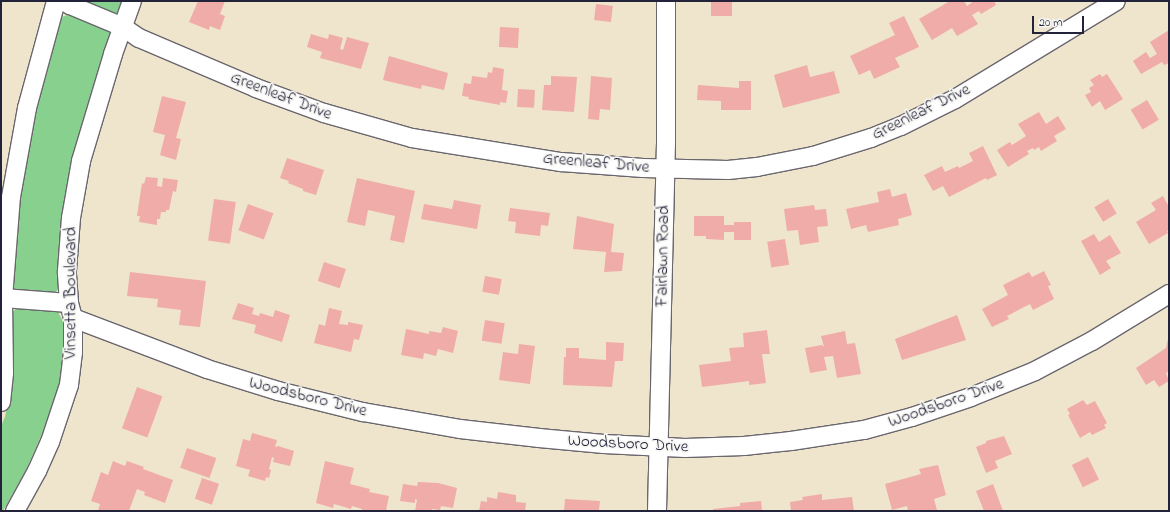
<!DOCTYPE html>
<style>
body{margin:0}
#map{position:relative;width:1170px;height:512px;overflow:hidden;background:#efe5cc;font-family:"Indie Flower",sans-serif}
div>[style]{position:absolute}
.green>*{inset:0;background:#87d08d}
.building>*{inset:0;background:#f0aca8;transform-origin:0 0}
.roads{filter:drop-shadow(1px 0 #6a666e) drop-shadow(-1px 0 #6a666e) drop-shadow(0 1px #6a666e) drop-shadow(0 -1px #6a666e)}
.street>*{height:18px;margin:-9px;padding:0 9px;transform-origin:9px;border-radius:9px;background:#fff}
span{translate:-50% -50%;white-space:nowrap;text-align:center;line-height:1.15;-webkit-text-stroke:3.5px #f6f6f2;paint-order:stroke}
.street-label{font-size:17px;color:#22223b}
.frame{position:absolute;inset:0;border:2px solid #22223b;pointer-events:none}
.scale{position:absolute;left:1032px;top:16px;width:52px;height:18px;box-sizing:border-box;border:2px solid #22223b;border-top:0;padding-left:5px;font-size:12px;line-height:14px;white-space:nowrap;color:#22223b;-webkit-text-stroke:3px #f6f6f2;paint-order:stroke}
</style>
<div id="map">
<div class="green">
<i style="clip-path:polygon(78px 1px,123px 1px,118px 13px,114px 15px)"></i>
<i style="clip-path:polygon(69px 14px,108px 29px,111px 35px,61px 286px,56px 292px,47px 294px,15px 290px,9px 281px,25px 149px,60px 18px)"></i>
<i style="clip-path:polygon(18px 306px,51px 307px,58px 312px,64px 323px,65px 349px,63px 374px,53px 409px,26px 470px,3px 511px,1px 511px,1px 426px,5px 417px,10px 392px,12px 313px)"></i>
</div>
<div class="building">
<i style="clip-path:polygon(198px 1px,225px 1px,220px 14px,225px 16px,220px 30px,210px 26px,209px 30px,189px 22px)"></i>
<i style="left:711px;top:1px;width:21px;height:15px"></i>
<i style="clip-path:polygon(950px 1px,964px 1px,967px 6px,974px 1px,994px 1px,996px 5px,981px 14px,979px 11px,972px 15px,978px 24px,957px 36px,952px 28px,932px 40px,919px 19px)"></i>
<i style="left:596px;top:4px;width:17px;height:16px;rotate:7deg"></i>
<i style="clip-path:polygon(904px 16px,919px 47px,895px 58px,900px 67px,874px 79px,870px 70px,859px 75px,850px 56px,895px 35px,889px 23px)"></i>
<i style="left:500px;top:27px;width:19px;height:20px;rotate:3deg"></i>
<i style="clip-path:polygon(1169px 30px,1169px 63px,1164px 65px,1162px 62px,1141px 74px,1133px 61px,1146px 52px,1150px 58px,1157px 54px,1150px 42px)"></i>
<i style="clip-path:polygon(311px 34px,328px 39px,329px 34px,343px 38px,340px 49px,343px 50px,347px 37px,369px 43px,361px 69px,320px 58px,322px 52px,307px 47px)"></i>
<i style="clip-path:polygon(389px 56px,448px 73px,444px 90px,422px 85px,421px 89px,383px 80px)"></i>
<i style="clip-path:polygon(807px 65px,810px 77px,834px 71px,840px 93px,783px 108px,774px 75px)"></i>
<i style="clip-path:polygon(493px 67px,504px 69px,502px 90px,508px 91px,506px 103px,500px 102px,500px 105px,468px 99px,469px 97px,462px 96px,464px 83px,471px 84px,472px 76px,487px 78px,488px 72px,492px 73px)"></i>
<i style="clip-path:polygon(1100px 74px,1102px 77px,1107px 74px,1123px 99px,1105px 110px,1100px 101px,1092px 107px,1085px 95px,1091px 92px,1089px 88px,1094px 85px,1090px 80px)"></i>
<i style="clip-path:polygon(551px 76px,577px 77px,574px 112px,542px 110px,544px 85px,551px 85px)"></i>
<i style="clip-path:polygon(591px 76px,612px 78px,610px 110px,600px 109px,599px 120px,588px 119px)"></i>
<i style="clip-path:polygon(739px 81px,751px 81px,751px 110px,721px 110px,721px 101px,697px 100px,698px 85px,739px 88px)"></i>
<i style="left:518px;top:89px;width:17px;height:18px;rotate:3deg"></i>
<i style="clip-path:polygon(162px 96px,186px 102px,176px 138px,181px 139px,176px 160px,160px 155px,165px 135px,153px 132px)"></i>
<i style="left:1147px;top:100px;width:23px;height:19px;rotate:59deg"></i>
<i style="clip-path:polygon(1039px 112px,1046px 124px,1058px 116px,1066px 129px,1054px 136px,1057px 141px,1041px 151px,1039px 147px,1034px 150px,1033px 148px,1027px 151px,1029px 154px,1008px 167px,997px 150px,1010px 142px,1012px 145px,1026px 136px,1018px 124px)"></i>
<i style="clip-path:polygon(983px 146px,997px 175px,987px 180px,986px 178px,949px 197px,943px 186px,933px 191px,924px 175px,942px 166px,945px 172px,958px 166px,959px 168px,973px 161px,969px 153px)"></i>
<i style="clip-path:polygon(287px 158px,324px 170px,316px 195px,303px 191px,303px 189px,288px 183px,289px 181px,280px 178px)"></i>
<i style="clip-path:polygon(146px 177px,158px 178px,157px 186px,162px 187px,163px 178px,178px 180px,176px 192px,173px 191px,169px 210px,166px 210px,166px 212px,161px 212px,160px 219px,157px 219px,157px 225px,139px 222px,140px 216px,137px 216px,142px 183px,144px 184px)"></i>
<i style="clip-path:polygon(357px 178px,415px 191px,404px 243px,390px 240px,395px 216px,368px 210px,365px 226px,347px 222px)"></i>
<i style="clip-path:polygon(890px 189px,892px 197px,906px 193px,912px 215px,898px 219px,899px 225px,868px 232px,866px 225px,851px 229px,846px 209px,879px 202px,877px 192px)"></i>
<i style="clip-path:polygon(1163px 196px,1169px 207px,1169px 230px,1167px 231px,1168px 233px,1149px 244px,1136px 222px,1156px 210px,1151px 203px)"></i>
<i style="left:214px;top:199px;width:22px;height:42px;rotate:8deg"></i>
<i style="left:1108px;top:199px;width:17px;height:16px;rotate:59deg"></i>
<i style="clip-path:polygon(454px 200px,481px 205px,477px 229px,421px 219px,424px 204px,452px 209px)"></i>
<i style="left:248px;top:204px;width:27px;height:28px;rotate:20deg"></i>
<i style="clip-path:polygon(814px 205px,815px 210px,826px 209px,828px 226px,817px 227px,819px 242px,800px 245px,798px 230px,787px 231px,784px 209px)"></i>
<i style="clip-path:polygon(510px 208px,550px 213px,548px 226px,541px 225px,540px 236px,515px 233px,516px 222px,508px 221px)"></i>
<i style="clip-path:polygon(577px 216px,614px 224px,611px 252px,624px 253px,622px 271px,604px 272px,606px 252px,573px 249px)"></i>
<i style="clip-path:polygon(694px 216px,724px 216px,724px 225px,734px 225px,734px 222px,751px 222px,751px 240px,734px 240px,734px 232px,724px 232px,724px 240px,706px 239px,706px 236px,694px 236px)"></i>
<i style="clip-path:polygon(1094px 234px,1099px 242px,1110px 235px,1121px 253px,1106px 261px,1111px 268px,1100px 275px,1081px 241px)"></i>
<i style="left:785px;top:239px;width:26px;height:18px;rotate:81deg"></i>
<i style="left:324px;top:262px;width:23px;height:20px;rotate:18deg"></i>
<i style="clip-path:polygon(1044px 271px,1051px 285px,1048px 286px,1054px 299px,1033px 310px,1030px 304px,1007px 316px,1009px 319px,992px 327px,982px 309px,1008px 295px,1003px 285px,1029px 272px,1032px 277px)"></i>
<i style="clip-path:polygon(130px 272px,206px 281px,200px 327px,179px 325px,181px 310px,157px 307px,158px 299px,127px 296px)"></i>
<i style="left:485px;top:276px;width:17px;height:16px;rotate:10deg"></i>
<i style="clip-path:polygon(238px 303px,254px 308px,252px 314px,259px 316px,260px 313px,273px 317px,275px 310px,290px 315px,282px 342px,254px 333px,256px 325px,232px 319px)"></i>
<i style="clip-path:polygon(329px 308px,342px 311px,339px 324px,348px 325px,348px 322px,363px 325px,359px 340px,354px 339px,351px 352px,314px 343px,319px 324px,325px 326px)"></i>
<i style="clip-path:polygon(957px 315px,966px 340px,902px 360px,895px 339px)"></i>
<i style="left:485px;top:320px;width:20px;height:21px;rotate:9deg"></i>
<i style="clip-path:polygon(443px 327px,458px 331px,453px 353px,438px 349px,436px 356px,424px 353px,423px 359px,401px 355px,406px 329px,429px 334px,429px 331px,441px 333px)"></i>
<i style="clip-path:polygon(767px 330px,770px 354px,762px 354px,766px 383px,749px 385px,749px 381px,702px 387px,699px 365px,731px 361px,729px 348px,744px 347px,743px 333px)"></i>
<i style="clip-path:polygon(845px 331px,847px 344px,855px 343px,861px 374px,837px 378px,833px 356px,824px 357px,827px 370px,810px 373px,805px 348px,822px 345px,824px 347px,821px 336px)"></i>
<i style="clip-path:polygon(1168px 339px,1169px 371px,1166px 373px,1169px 381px,1159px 387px,1154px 380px,1146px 385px,1136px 368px,1166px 348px)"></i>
<i style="clip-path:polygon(606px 342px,624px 343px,623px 361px,615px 361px,612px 387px,563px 385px,564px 357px,566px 357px,566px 348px,579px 348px,579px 358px,606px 360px)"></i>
<i style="clip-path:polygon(519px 344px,535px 346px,530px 384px,499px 380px,503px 352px,518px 354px)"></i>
<i style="left:137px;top:387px;width:27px;height:44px;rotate:20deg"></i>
<i style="clip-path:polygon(1083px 400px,1087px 405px,1095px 401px,1107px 423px,1104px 425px,1106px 428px,1092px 435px,1090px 432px,1080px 438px,1068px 415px,1070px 414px,1067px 409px)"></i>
<i style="clip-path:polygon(252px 433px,277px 440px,275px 447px,278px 446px,294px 451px,290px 466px,273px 462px,274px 458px,272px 457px,269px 469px,271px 470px,269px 478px,266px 477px,265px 481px,248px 476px,250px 470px,236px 466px,243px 439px,250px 441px)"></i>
<i style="clip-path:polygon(1004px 436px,1012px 454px,995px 461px,998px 468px,986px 473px,976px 447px,986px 443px,986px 441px)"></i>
<i style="left:187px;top:448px;width:31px;height:21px;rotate:19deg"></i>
<i style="left:1088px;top:457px;width:25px;height:18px;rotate:64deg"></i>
<i style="clip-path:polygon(113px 461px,125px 466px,127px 461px,144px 467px,143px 469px,173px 480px,165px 503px,144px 495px,145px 492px,137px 489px,129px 511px,98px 511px,100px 504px,91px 501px,101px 472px,108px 475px)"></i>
<i style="clip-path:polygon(325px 461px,354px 468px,350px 484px,370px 489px,369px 492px,389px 496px,386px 511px,362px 511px,362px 509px,352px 506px,351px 509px,334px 504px,333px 508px,316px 503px)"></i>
<i style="clip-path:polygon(938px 465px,946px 495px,934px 499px,937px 510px,908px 511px,907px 506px,892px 510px,885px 484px,921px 474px,919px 469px)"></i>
<i style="left:202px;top:478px;width:18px;height:22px;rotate:19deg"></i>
<i style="clip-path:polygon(418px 482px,438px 483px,457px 488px,453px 508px,441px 506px,440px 510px,432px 509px,431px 511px,415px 511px,417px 500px,415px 499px,415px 503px,400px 501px,403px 484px,417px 486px)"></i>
<i style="clip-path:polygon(993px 484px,1003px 511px,984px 511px,976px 491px)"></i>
<i style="clip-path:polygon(498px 492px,516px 495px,516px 502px,526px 503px,525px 511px,479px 511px,481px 501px,487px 502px,487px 497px,497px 499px)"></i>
<i style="clip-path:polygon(822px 494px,822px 500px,852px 497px,854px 511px,791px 511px,790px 502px,803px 500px,802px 497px)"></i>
<i style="clip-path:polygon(565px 499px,600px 501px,599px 510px,602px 511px,564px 511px)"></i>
<i style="clip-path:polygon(761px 501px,762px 511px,713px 511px,713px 509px,740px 506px,740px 503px)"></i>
</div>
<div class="roads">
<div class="street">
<i style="left:64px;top:1px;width:7px;rotate:34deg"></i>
<i style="left:70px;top:5px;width:57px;rotate:22.5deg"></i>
<i style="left:123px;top:27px;width:19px;rotate:35deg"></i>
<i style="left:139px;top:38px;width:127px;rotate:23.1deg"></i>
<i style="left:256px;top:88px;width:72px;rotate:20.2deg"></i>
<i style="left:324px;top:113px;width:91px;rotate:15.9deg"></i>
<i style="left:412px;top:138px;width:151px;rotate:9.2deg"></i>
<i style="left:561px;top:162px;width:82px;rotate:4.2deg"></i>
<i style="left:643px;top:168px;width:85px;rotate:1.3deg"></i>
<i style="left:728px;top:170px;width:29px;rotate:-6deg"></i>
<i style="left:757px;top:167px;width:57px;rotate:-11.1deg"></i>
<i style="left:813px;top:156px;width:61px;rotate:-17.2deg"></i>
<i style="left:871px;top:138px;width:32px;rotate:-22deg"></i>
<i style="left:901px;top:126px;width:60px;rotate:-26.6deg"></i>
<i style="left:955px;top:99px;width:188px;rotate:-31.3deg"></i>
<i style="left:3px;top:298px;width:66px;rotate:4.3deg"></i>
<i style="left:73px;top:318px;width:143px;rotate:20.8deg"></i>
<i style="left:207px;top:369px;width:74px;rotate:17.2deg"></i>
<i style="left:278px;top:391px;width:88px;rotate:13.9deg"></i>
<i style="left:363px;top:412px;width:98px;rotate:9.9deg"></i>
<i style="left:460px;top:429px;width:80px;rotate:6.5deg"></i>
<i style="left:539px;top:438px;width:65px;rotate:5.3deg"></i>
<i style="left:604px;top:444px;width:81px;rotate:2.8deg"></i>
<i style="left:685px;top:448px;width:59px;rotate:-1.9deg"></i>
<i style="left:744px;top:446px;width:47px;rotate:-6.1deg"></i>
<i style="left:791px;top:441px;width:74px;rotate:-8.6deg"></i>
<i style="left:864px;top:430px;width:50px;rotate:-15.2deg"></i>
<i style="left:912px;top:417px;width:62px;rotate:-18.7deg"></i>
<i style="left:971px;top:397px;width:69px;rotate:-22.1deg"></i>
<i style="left:1035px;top:371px;width:64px;rotate:-27.8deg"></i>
<i style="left:1092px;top:341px;width:90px;rotate:-31.4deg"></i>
<i style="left:1px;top:402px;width:29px;rotate:-84deg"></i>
<i style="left:4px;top:373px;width:75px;rotate:-90.8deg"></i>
<i style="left:3px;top:298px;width:101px;rotate:-85.5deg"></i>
<i style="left:11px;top:197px;width:90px;rotate:-79.8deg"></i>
<i style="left:27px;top:108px;width:111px;rotate:-74.8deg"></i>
<i style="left:15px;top:511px;width:46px;rotate:-61.2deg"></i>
<i style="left:37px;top:471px;width:32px;rotate:-66deg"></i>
<i style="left:50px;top:442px;width:60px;rotate:-71.6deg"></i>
<i style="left:69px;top:385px;width:33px;rotate:-83deg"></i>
<i style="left:73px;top:352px;width:34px;rotate:-90deg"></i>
<i style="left:73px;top:318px;width:16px;rotate:-105deg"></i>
<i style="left:69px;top:303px;width:32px;rotate:-94deg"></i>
<i style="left:67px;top:271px;width:53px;rotate:-85.7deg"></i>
<i style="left:71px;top:218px;width:58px;rotate:-80deg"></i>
<i style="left:81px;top:161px;width:112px;rotate:-73.3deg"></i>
<i style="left:113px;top:54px;width:56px;rotate:-70.3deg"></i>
<i style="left:657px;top:511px;width:367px;rotate:-88.6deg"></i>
<i style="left:666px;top:144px;width:143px;rotate:-90deg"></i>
</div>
</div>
<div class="street-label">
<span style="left:281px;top:96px;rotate:21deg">Greenleaf Drive</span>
<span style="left:921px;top:112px;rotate:-26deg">Greenleaf Drive</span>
<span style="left:596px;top:163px;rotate:5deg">Greenleaf Drive</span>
<span style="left:663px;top:256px;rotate:-89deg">Fairlawn Road</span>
<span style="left:71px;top:293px;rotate:-90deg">Vinsetta Boulevard</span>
<span style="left:308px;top:397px;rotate:14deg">Woodsboro Drive</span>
<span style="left:946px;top:403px;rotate:-19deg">Woodsboro Drive</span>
<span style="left:628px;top:444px;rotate:3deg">Woodsboro Drive</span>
</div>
<div class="frame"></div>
<div class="scale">20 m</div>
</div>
